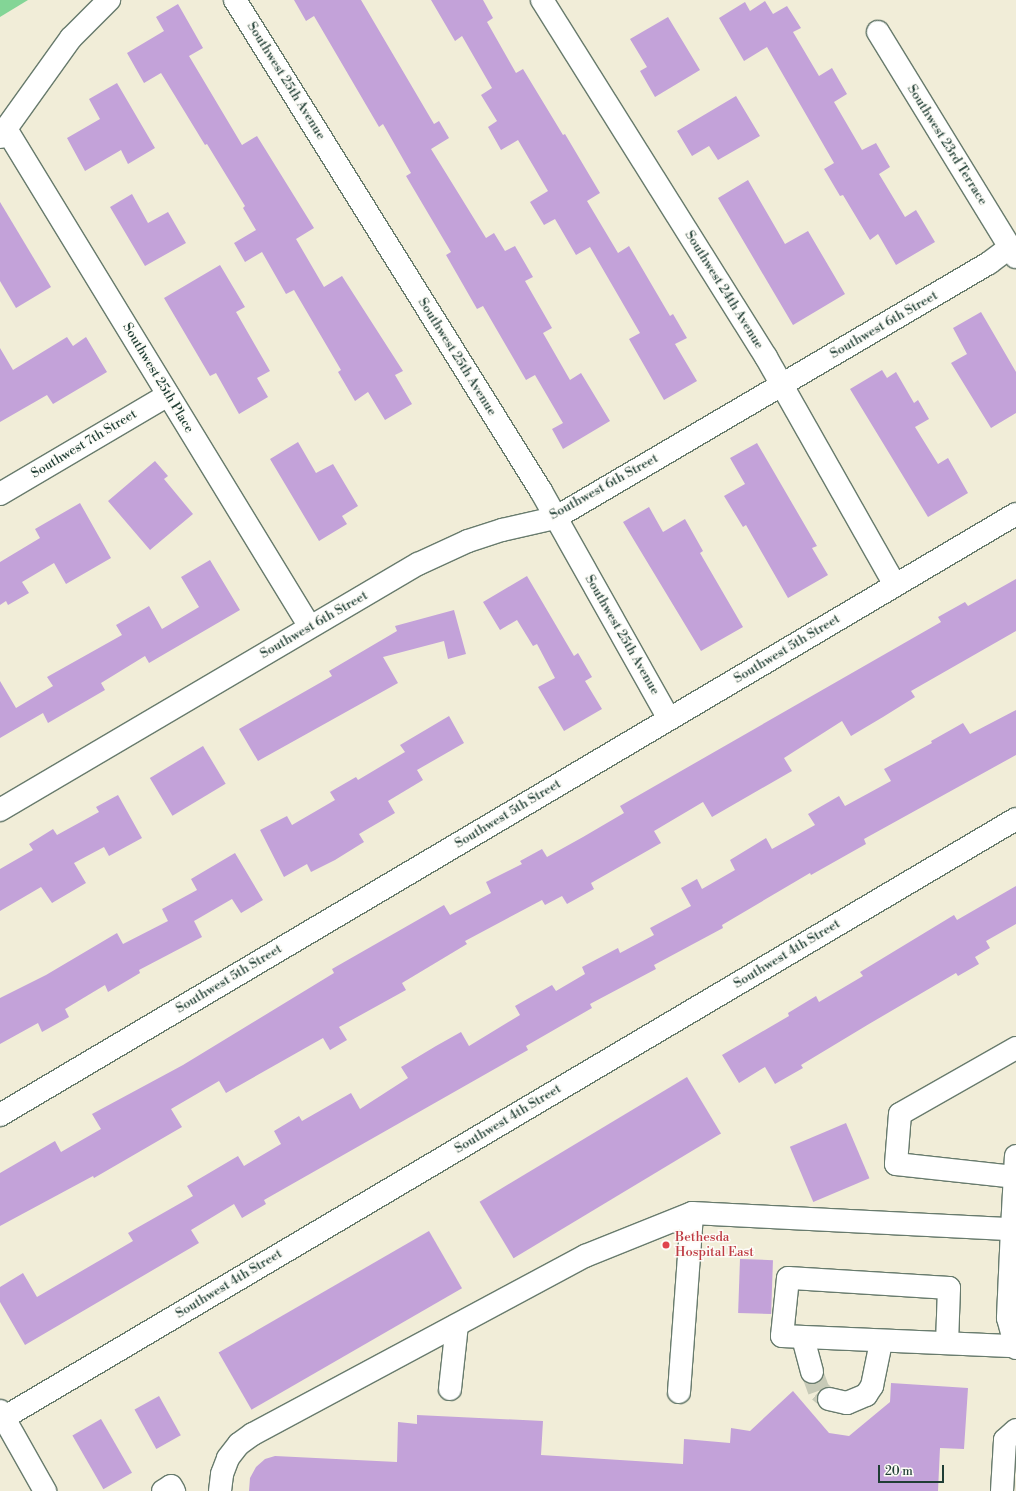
<!DOCTYPE html>
<style>
body{margin:0}
#map{position:relative;width:1016px;height:1491px;overflow:hidden;background:#f1edd8;font-family:"Libre Bodoni",serif}
div>[style]{position:absolute}
.green>*{inset:0;background:#83d596}
.building>*{inset:0;background:#c3a2d9;transform-origin:0 0}
.minor-tunnel>*{height:22px;margin-top:-11px;transform-origin:0;background:repeating-linear-gradient(90deg,#c7cab7 0 22px,transparent 0 33px)}
.roads{filter:drop-shadow(1px 0 #687b6d) drop-shadow(-1px 0 #687b6d) drop-shadow(0 1px #687b6d) drop-shadow(0 -1px #687b6d)}
.minor>*{height:22px;margin:-11px;padding:0 11px;transform-origin:11px;border-radius:11px;background:#fff}
.dots>*{width:11px;height:11px;translate:-50% -50%;box-sizing:border-box;border:2px solid #fdfcf7;border-radius:50%}
span{translate:-50% -50%;white-space:nowrap;text-align:center;line-height:1.15;-webkit-text-stroke:3px #fdfcf7;paint-order:stroke}
.street-label{font-size:13px;color:#1f3d34}
.health-label{font-size:13px;color:#be3a42}
.left{translate:0 -50%;text-align:left}
.scale{position:absolute;left:878px;top:1465px;width:66px;height:18px;box-sizing:border-box;border:2px solid #1f3d34;border-top:0;padding-left:5px;font-size:12px;line-height:14px;white-space:nowrap;color:#1f3d34;-webkit-text-stroke:3px #fdfcf7;paint-order:stroke}
</style>
<div id="map">
<div class="green">
<i style="clip-path:polygon(0 0,28px 0,0 17px)"></i>
</div>
<div class="building">
<i style="clip-path:polygon(294px 0,361px 0,434px 124px,439px 121px,449px 138px,431px 149px,486px 238px,494px 233px,505px 251px,515px 246px,533px 277px,525px 281px,552px 328px,543px 333px,570px 380px,581px 373px,610px 421px,563px 449px,552px 429px,563px 423px,535px 375px,526px 380px,483px 306px,477px 309px,446px 255px,451px 252px,406px 176px,411px 173px,383px 124px,379px 127px,314px 16px,306px 21px)"></i>
<i style="clip-path:polygon(431px 0,483px 0,493px 18px,487px 22px,516px 73px,523px 69px,563px 135px,565px 134px,600px 193px,587px 201px,618px 253px,629px 246px,670px 316px,673px 314px,687px 338px,675px 344px,697px 381px,664px 400px,629px 339px,640px 333px,590px 247px,576px 255px,555px 219px,544px 225px,530px 202px,548px 191px,518px 140px,501px 150px,488px 127px,497px 121px,481px 95px,492px 88px,462px 36px,455px 41px)"></i>
<i style="clip-path:polygon(765px 1px,773px 14px,787px 6px,801px 28px,793px 32px,819px 76px,832px 68px,847px 94px,834px 102px,862px 150px,876px 143px,890px 167px,879px 174px,905px 217px,916px 210px,935px 242px,896px 265px,878px 234px,870px 240px,843px 195px,840px 196px,824px 169px,834px 163px,767px 47px,744px 61px,719px 18px,745px 2px,750px 11px)"></i>
<i style="clip-path:polygon(178px 4px,203px 48px,189px 56px,242px 145px,257px 136px,314px 228px,296px 239px,324px 287px,342px 276px,403px 371px,395px 375px,412px 404px,385px 420px,368px 392px,355px 401px,338px 372px,341px 370px,294px 290px,286px 294px,262px 252px,245px 262px,234px 243px,256px 230px,243px 208px,245px 206px,207px 144px,205px 145px,161px 73px,144px 83px,127px 53px,164px 31px,156px 17px)"></i>
<i style="clip-path:polygon(668px 17px,700px 70px,655px 97px,640px 71px,647px 67px,630px 39px)"></i>
<i style="clip-path:polygon(117px 83px,155px 148px,128px 164px,121px 150px,85px 171px,67px 138px,100px 119px,89px 99px)"></i>
<i style="clip-path:polygon(736px 96px,760px 136px,718px 160px,709px 146px,692px 156px,677px 131px)"></i>
<i style="clip-path:polygon(748px 180px,785px 244px,808px 231px,845px 294px,793px 325px,718px 198px)"></i>
<i style="clip-path:polygon(132px 194px,148px 223px,168px 212px,186px 243px,145px 266px,110px 207px)"></i>
<i style="clip-path:polygon(0 202px,51px 287px,16px 308px,0 281px)"></i>
<i style="clip-path:polygon(220px 265px,245px 307px,236px 312px,270px 371px,257px 378px,268px 397px,239px 414px,216px 373px,210px 376px,164px 298px)"></i>
<i style="clip-path:polygon(981px 312px,1016px 372px,1016px 413px,991px 428px,951px 363px,967px 354px,953px 328px)"></i>
<i style="clip-path:polygon(67px 337px,73px 346px,86px 337px,107px 372px,53px 404px,47px 395px,0 422px,0 348px,13px 370px)"></i>
<i style="clip-path:polygon(882px 370px,887px 378px,896px 372px,914px 403px,918px 400px,929px 419px,915px 427px,938px 464px,948px 458px,968px 493px,928px 517px,850px 389px)"></i>
<i style="clip-path:polygon(298px 442px,316px 473px,333px 464px,358px 506px,342px 516px,347px 524px,319px 541px,270px 459px)"></i>
<i style="clip-path:polygon(757px 443px,817px 546px,812px 548px,828px 575px,788px 598px,746px 525px,743px 527px,724px 496px,745px 484px,730px 458px)"></i>
<i style="clip-path:polygon(155px 461px,168px 476px,164px 479px,193px 514px,150px 550px,108px 501px)"></i>
<i style="clip-path:polygon(80px 503px,111px 558px,66px 584px,54px 563px,22px 582px,29px 593px,8px 605px,6px 601px,0 605px,0 562px,40px 538px,35px 529px)"></i>
<i style="clip-path:polygon(649px 507px,663px 532px,685px 519px,703px 551px,700px 553px,743px 627px,701px 651px,623px 522px)"></i>
<i style="clip-path:polygon(210px 560px,240px 610px,149px 663px,145px 656px,101px 683px,105px 690px,48px 723px,43px 713px,0 738px,0 681px,16px 708px,53px 686px,47px 677px,122px 635px,116px 625px,149px 606px,162px 629px,199px 607px,181px 577px)"></i>
<i style="clip-path:polygon(527px 576px,574px 656px,578px 653px,592px 677px,585px 681px,602px 709px,564px 731px,538px 687px,555px 678px,537px 644px,533px 646px,517px 620px,500px 630px,483px 602px)"></i>
<i style="clip-path:polygon(1016px 579px,1016px 631px,911px 691px,915px 697px,883px 717px,851px 736px,842px 721px,784px 758px,792px 771px,712px 817px,703px 802px,654px 831px,661px 843px,591px 883px,594px 889px,567px 904px,562px 896px,545px 905px,542px 900px,465px 941px,467px 944px,402px 983px,406px 990px,339px 1027px,347px 1040px,330px 1050px,323px 1038px,226px 1093px,219px 1081px,171px 1109px,182px 1127px,94px 1178px,93px 1176px,0 1226px,0 1173px,55px 1141px,61px 1152px,101px 1129px,92px 1114px,183px 1065px,334px 973px,332px 969px,444px 905px,450px 915px,491px 893px,486px 882px,522px 864px,520px 861px,542px 849px,547px 857px,583px 837px,624px 813px,620px 806px,941px 622px,938px 617px,965px 602px,968px 606px)"></i>
<i style="clip-path:polygon(454px 610px,466px 654px,448px 659px,444px 641px,383px 657px,398px 683px,258px 761px,239px 729px,332px 676px,329px 671px,397px 631px,395px 626px)"></i>
<i style="clip-path:polygon(1016px 710px,1016px 755px,864px 839px,866px 844px,811px 875px,810px 873px,722px 925px,723px 928px,654px 965px,656px 969px,590px 1004px,592px 1008px,526px 1046px,528px 1050px,264px 1200px,266px 1204px,242px 1218px,234px 1204px,191px 1230px,199px 1243px,25px 1345px,0 1302px,0 1287px,23px 1273px,37px 1297px,133px 1241px,128px 1233px,193px 1196px,187px 1186px,238px 1156px,244px 1166px,281px 1144px,274px 1131px,299px 1116px,302px 1121px,351px 1093px,360px 1109px,408px 1078px,401px 1067px,436px 1046px,461px 1032px,469px 1046px,520px 1015px,515px 1006px,552px 985px,556px 991px,585px 974px,582px 967px,618px 948px,620px 953px,654px 935px,650px 928px,691px 906px,681px 888px,697px 879px,702px 889px,735px 870px,730px 860px,766px 838px,772px 849px,815px 825px,808px 814px,839px 796px,845px 806px,891px 781px,884px 769px,932px 743px,931px 741px,963px 723px,970px 734px)"></i>
<i style="clip-path:polygon(449px 716px,464px 743px,417px 770px,423px 780px,388px 801px,395px 813px,359px 834px,364px 842px,335px 860px,311px 872px,307px 864px,284px 877px,260px 830px,287px 816px,292px 825px,335px 800px,330px 792px,356px 777px,358px 780px,405px 752px,400px 745px)"></i>
<i style="left:203px;top:746px;width:44px;height:62px;rotate:59deg"></i>
<i style="clip-path:polygon(118px 795px,142px 838px,109px 856px,104px 847px,74px 863px,86px 883px,52px 903px,41px 887px,0 911px,0 869px,33px 850px,29px 844px,53px 829px,57px 835px,99px 812px,96px 807px)"></i>
<i style="clip-path:polygon(235px 853px,263px 900px,241px 913px,232px 899px,194px 921px,202px 937px,139px 970px,140px 973px,108px 992px,105px 985px,65px 1009px,69px 1017px,42px 1032px,38px 1023px,0 1044px,0 998px,46px 975px,117px 933px,123px 944px,168px 921px,162px 909px,197px 890px,191px 879px)"></i>
<i style="clip-path:polygon(1016px 886px,1016px 924px,986px 941px,990px 948px,975px 957px,979px 964px,958px 976px,956px 973px,869px 1024px,801px 1065px,803px 1068px,775px 1084px,765px 1067px,739px 1083px,722px 1055px,789px 1016px,788px 1013px,816px 996px,819px 1002px,863px 976px,860px 972px,954px 915px,957px 920px)"></i>
<i style="left:687px;top:1077px;width:66px;height:242px;rotate:59deg"></i>
<i style="left:846px;top:1123px;width:60px;height:61px;rotate:67deg"></i>
<i style="left:429px;top:1231px;width:66px;height:243px;rotate:60deg"></i>
<i style="left:740px;top:1259px;width:33px;height:54px;rotate:2deg"></i>
<i style="clip-path:polygon(891px 1383px,968px 1388px,964px 1449px,940px 1448px,938px 1491px,249px 1491px,250px 1478px,256px 1467px,265px 1459px,275px 1456px,397px 1462px,398px 1422px,417px 1424px,417px 1415px,543px 1421px,541px 1455px,683px 1464px,684px 1439px,730px 1443px,731px 1428px,750px 1431px,793px 1391px,829px 1433px,849px 1436px,890px 1402px)"></i>
<i style="left:159px;top:1396px;width:45px;height:28px;rotate:61deg"></i>
<i style="left:101px;top:1419px;width:62px;height:33px;rotate:60deg"></i>
</div>
<div class="minor-tunnel">
<i style="left:812px;top:1372px;width:20px;rotate:70deg"></i>
<i style="left:819px;top:1391px;width:13px;rotate:39deg"></i>
</div>
<div class="roads">
<div class="minor">
<i style="left:235px;top:0;width:579px;rotate:58.07deg"></i>
<i style="left:541px;top:491px;width:261px;rotate:60.7deg"></i>
<i style="left:542px;top:0;width:421px;rotate:57.9deg"></i>
<i style="left:766px;top:357px;width:262px;rotate:60.5deg"></i>
<i style="left:878px;top:32px;width:264px;rotate:58.5deg"></i>
<i style="left:6px;top:129px;width:583px;rotate:58.6deg"></i>
<i style="left:0;top:137px;width:122px;rotate:-54.4deg"></i>
<i style="left:71px;top:38px;width:54px;rotate:-45deg"></i>
<i style="left:0;top:494px;width:195px;rotate:-30.5deg"></i>
<i style="left:0;top:810px;width:485px;rotate:-30.5deg"></i>
<i style="left:418px;top:564px;width:55px;rotate:-24.7deg"></i>
<i style="left:468px;top:541px;width:36px;rotate:-18deg"></i>
<i style="left:502px;top:530px;width:54px;rotate:-12.8deg"></i>
<i style="left:555px;top:518px;width:503px;rotate:-30.44deg"></i>
<i style="left:989px;top:263px;width:26px;rotate:-37deg"></i>
<i style="left:1016px;top:1048px;width:133px;rotate:150.4deg"></i>
<i style="left:900px;top:1114px;width:50px;rotate:94.6deg"></i>
<i style="left:896px;top:1164px;width:121px;rotate:6.2deg"></i>
<i style="left:0;top:1115px;width:1180px;rotate:-30.61deg"></i>
<i style="left:1016px;top:1230px;width:4px;rotate:-166deg"></i>
<i style="left:1012px;top:1229px;width:89px;rotate:92.6deg"></i>
<i style="left:1008px;top:1318px;width:31px;rotate:75deg"></i>
<i style="left:803px;top:1338px;width:35px;rotate:75deg"></i>
<i style="left:947px;top:1343px;width:55px;rotate:-87.9deg"></i>
<i style="left:949px;top:1288px;width:161px;rotate:-176.4deg"></i>
<i style="left:788px;top:1278px;width:58px;rotate:95.9deg"></i>
<i style="left:782px;top:1336px;width:233px;rotate:2.5deg"></i>
<i style="left:450px;top:1389px;width:64px;rotate:-83.8deg"></i>
<i style="left:679px;top:1392px;width:179px;rotate:-85.8deg"></i>
<i style="left:829px;top:1399px;width:18px;rotate:13deg"></i>
<i style="left:847px;top:1403px;width:21px;rotate:-23deg"></i>
<i style="left:866px;top:1395px;width:11px;rotate:-56deg"></i>
<i style="left:872px;top:1386px;width:45px;rotate:-78.4deg"></i>
<i style="left:0;top:1411px;width:92px;rotate:60.6deg"></i>
<i style="left:0;top:1420px;width:1180px;rotate:-30.61deg"></i>
<i style="left:163px;top:1491px;width:9px;rotate:-32deg"></i>
<i style="left:171px;top:1486px;width:6px;rotate:59deg"></i>
<i style="left:220px;top:1491px;width:17px;rotate:-83deg"></i>
<i style="left:222px;top:1474px;width:17px;rotate:-69deg"></i>
<i style="left:228px;top:1458px;width:18px;rotate:-52deg"></i>
<i style="left:239px;top:1444px;width:17px;rotate:-36deg"></i>
<i style="left:253px;top:1434px;width:377px;rotate:-28.2deg"></i>
<i style="left:585px;top:1256px;width:115px;rotate:-21.9deg"></i>
<i style="left:692px;top:1213px;width:320px;rotate:2.9deg"></i>
<i style="left:1012px;top:1229px;width:73px;rotate:-86.9deg"></i>
<i style="left:1002px;top:1491px;width:51px;rotate:-86.6deg"></i>
<i style="left:1005px;top:1440px;width:15px;rotate:-42deg"></i>
</div>
</div>
<div class="dots">
<i style="left:666px;top:1245px;background:#e0444e"></i>
</div>
<div class="street-label">
<span style="left:286px;top:81px;rotate:58deg">Southwest 25th Avenue</span>
<span style="left:947px;top:145px;rotate:58deg">Southwest 23rd Terrace</span>
<span style="left:724px;top:290px;rotate:58deg">Southwest 24th Avenue</span>
<span style="left:884px;top:325px;rotate:-30deg">Southwest 6th Street</span>
<span style="left:457px;top:357px;rotate:58deg">Southwest 25th Avenue</span>
<span style="left:158px;top:378px;rotate:59deg">Southwest 25th Place</span>
<span style="left:84px;top:444px;rotate:-31deg">Southwest 7th Street</span>
<span style="left:604px;top:487px;rotate:-29deg">Southwest 6th Street</span>
<span style="left:314px;top:625px;rotate:-30deg">Southwest 6th Street</span>
<span style="left:622px;top:635px;rotate:60deg">Southwest 25th Avenue</span>
<span style="left:787px;top:649px;rotate:-31deg">Southwest 5th Street</span>
<span style="left:508px;top:814px;rotate:-31deg">Southwest 5th Street</span>
<span style="left:787px;top:954px;rotate:-31deg">Southwest 4th Street</span>
<span style="left:229px;top:979px;rotate:-31deg">Southwest 5th Street</span>
<span style="left:508px;top:1119px;rotate:-31deg">Southwest 4th Street</span>
<span style="left:229px;top:1284px;rotate:-31deg">Southwest 4th Street</span>
</div>
<div class="health-label">
<span class="left" style="left:675px;top:1245px">Bethesda<br>Hospital East</span>
</div>
<div class="scale">20 m</div>
</div>
